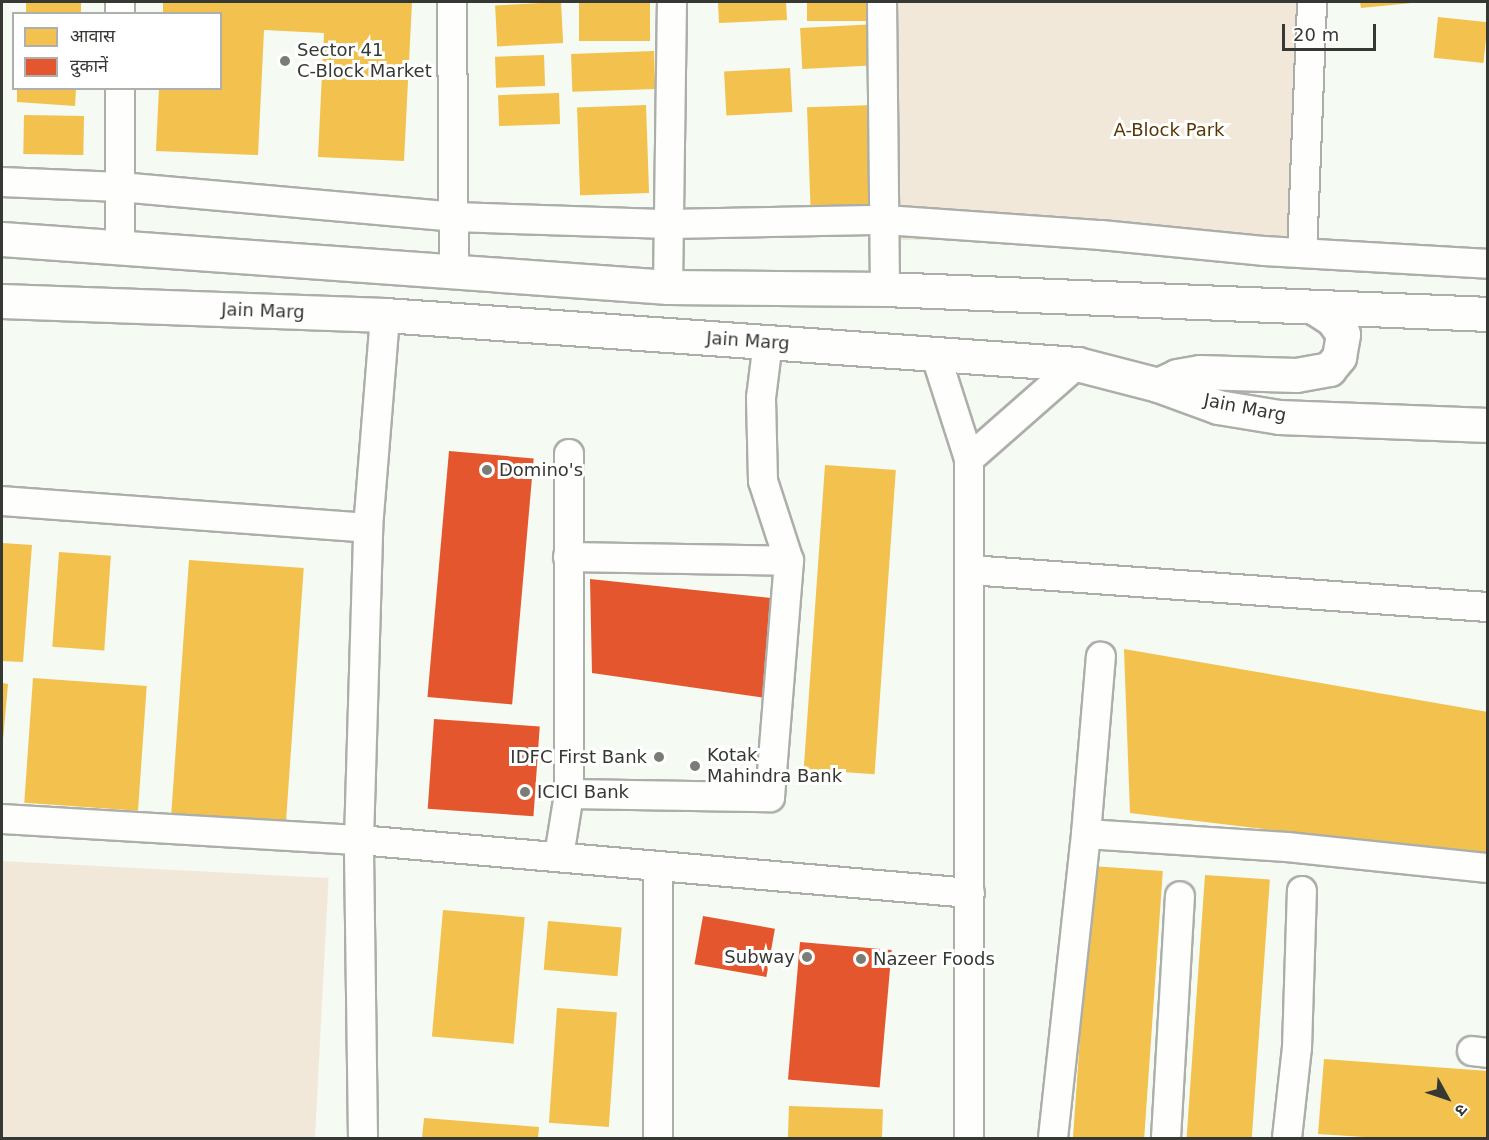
<!DOCTYPE html>
<meta charset="utf-8">
<style>
body{margin:0}
#map{position:relative;width:1489px;height:1140px;overflow:hidden;background:#f5faf2;font-family:"DejaVu Sans","Noto Sans Devanagari",sans-serif}
div>[style]{position:absolute}
.green>*{inset:0;background:#f2e8d9;transform-origin:0 0}
.homes>*{inset:0;background:#f2c14e;transform-origin:0 0}
.shops>*{inset:0;background:#e4572e;transform-origin:0 0}
.roads{filter:drop-shadow(2px 0 #acafa9) drop-shadow(-2px 0 #acafa9) drop-shadow(0 2px #acafa9) drop-shadow(0 -2px #acafa9)}
.street>*{height:28px;margin:-14px;padding:0 14px;transform-origin:14px;border-radius:14px;background:#fefefd}
.secondary>*{height:33px;margin:-16.5px;padding:0 16.5px;transform-origin:16.5px;border-radius:16.5px;background:#fefefd}
.dots>*{width:16px;height:16px;translate:-50% -50%;box-sizing:border-box;border:3px solid #fff;border-radius:50%}
span{translate:-50% -50%;white-space:nowrap;text-align:center;line-height:1.15;-webkit-text-stroke:6px #fff;paint-order:stroke}
.poi-label{font-size:18px;color:#363933}
.left{translate:0 -50%;text-align:left}
.right{translate:-100% -50%;text-align:right}
.park-label{font-size:18px;color:#593604}
.street-label{font-size:18px;color:#363933}
.frame{position:absolute;inset:0;border:3px solid #363933;pointer-events:none}
.legend{position:absolute;left:12px;top:12px;width:210px;height:78px;box-sizing:border-box;background:#fff;border:2px solid #afb0ad;margin:0;padding:8px 10px;list-style:none;font-size:18px;color:#363933}
.legend li{display:flex;align-items:center;gap:12px;height:30px}
.legend b{width:30px;border:2px solid #afb0ad}
.north{position:absolute;left:1417px;top:1068px;width:60px;height:60px;-webkit-text-stroke:4px #fff;paint-order:stroke;rotate:130deg;font-size:16px;font-weight:700;line-height:24px;text-align:center;color:#363933}
.north::after{content:'';display:block;margin:auto;width:21px;height:27px;background:#363933;clip-path:polygon(50% 0,100% 100%,50% 72%,0 100%)}
.scale{position:absolute;left:1282px;top:24px;width:94px;height:27px;box-sizing:border-box;border:3px solid #363933;border-top:0;padding-left:8px;font-size:18px;line-height:21px;white-space:nowrap;color:#363933;-webkit-text-stroke:4px #fff;paint-order:stroke}
</style>
<div id="map">
<div class="green">
<i style="left:892px;top:2px;width:410px;height:238px"></i>
<i style="left:2px;top:861px;width:327px;height:277px;rotate:3deg"></i>
</div>
<div class="homes">
<i style="left:26px;top:2px;width:55px;height:12px"></i>
<i style="clip-path:polygon(163px 2px,412px 2px,404px 161px,318px 157px,324px 33px,264px 30px,258px 155px,156px 151px,159px 88px,220px 88px,220px 14px,163px 14px)"></i>
<i style="left:561px;top:2px;width:41px;height:66px;rotate:87deg"></i>
<i style="left:579px;top:2px;width:71px;height:39px"></i>
<i style="clip-path:polygon(718px 2px,786px 2px,787px 20px,719px 23px)"></i>
<i style="left:807px;top:2px;width:64px;height:19px"></i>
<i style="clip-path:polygon(1360px 2px,1412px 2px,1412px 3px,1361px 8px)"></i>
<i style="left:1438px;top:17px;width:50px;height:41px;rotate:6deg"></i>
<i style="left:878px;top:24px;width:41px;height:78px;rotate:87deg"></i>
<i style="left:654px;top:51px;width:38px;height:83px;rotate:88deg"></i>
<i style="left:544px;top:55px;width:31px;height:49px;rotate:88deg"></i>
<i style="left:790px;top:68px;width:44px;height:66px;rotate:87deg"></i>
<i style="clip-path:polygon(17px 88px,76px 88px,75px 106px,17px 102px)"></i>
<i style="left:559px;top:93px;width:31px;height:61px;rotate:88deg"></i>
<i style="left:646px;top:105px;width:88px;height:69px;rotate:88deg"></i>
<i style="left:875px;top:105px;width:109px;height:68px;rotate:88deg"></i>
<i style="left:24px;top:115px;width:60px;height:39px;rotate:1deg"></i>
<i style="left:825px;top:465px;width:71px;height:305px;rotate:4deg"></i>
<i style="clip-path:polygon(2px 543px,32px 545px,23px 662px,2px 661px)"></i>
<i style="left:59px;top:552px;width:52px;height:95px;rotate:4deg"></i>
<i style="left:189px;top:560px;width:115px;height:256px;rotate:4deg"></i>
<i style="clip-path:polygon(1124px 649px,1488px 712px,1488px 856px,1130px 813px)"></i>
<i style="left:33px;top:678px;width:114px;height:125px;rotate:4deg"></i>
<i style="clip-path:polygon(2px 683px,8px 684px,3px 740px,2px 740px)"></i>
<i style="left:1092px;top:866px;width:71px;height:273px;rotate:4deg"></i>
<i style="left:1205px;top:875px;width:65px;height:264px;rotate:4deg"></i>
<i style="left:443px;top:910px;width:82px;height:127px;rotate:5deg"></i>
<i style="left:548px;top:921px;width:74px;height:49px;rotate:5deg"></i>
<i style="left:557px;top:1008px;width:60px;height:115px;rotate:4deg"></i>
<i style="clip-path:polygon(1324px 1059px,1488px 1071px,1488px 1138px,1379px 1138px,1318px 1134px)"></i>
<i style="left:789px;top:1106px;width:94px;height:32px;rotate:2deg"></i>
<i style="clip-path:polygon(424px 1118px,539px 1127px,538px 1138px,422px 1138px)"></i>
</div>
<div class="shops">
<i style="left:449px;top:451px;width:85px;height:247px;rotate:5deg"></i>
<i style="clip-path:polygon(590px 579px,780px 599px,772px 699px,592px 673px)"></i>
<i style="left:434px;top:719px;width:106px;height:90px;rotate:4deg"></i>
<i style="left:703px;top:916px;width:73px;height:49px;rotate:10deg"></i>
<i style="left:800px;top:942px;width:92px;height:138px;rotate:5deg"></i>
</div>
<div class="roads">
<div class="street">
<i style="left:452px;top:2px;width:269px;rotate:89.6deg"></i>
<i style="left:882px;top:2px;width:287px;rotate:89.4deg"></i>
<i style="left:120px;top:14px;width:12px;rotate:-90deg"></i>
<i style="left:2px;top:182px;width:118px;rotate:2.4deg"></i>
<i style="left:120px;top:187px;width:335px;rotate:5.1deg"></i>
<i style="left:454px;top:217px;width:215px;rotate:1.9deg"></i>
<i style="left:669px;top:224px;width:216px;rotate:-1.1deg"></i>
<i style="left:885px;top:220px;width:217px;rotate:4deg"></i>
<i style="left:1101px;top:235px;width:165px;rotate:5.6deg"></i>
<i style="left:1265px;top:251px;width:223px;rotate:3.3deg"></i>
<i style="left:120px;top:247px;width:159px;rotate:-90deg"></i>
<i style="left:1302px;top:253px;width:251px;rotate:-87.7deg"></i>
<i style="left:668px;top:287px;width:285px;rotate:-89.2deg"></i>
<i style="left:935px;top:353px;width:111px;rotate:72.2deg"></i>
<i style="left:969px;top:459px;width:679px;rotate:90deg"></i>
<i style="left:969px;top:459px;width:144px;rotate:-41.3deg"></i>
<i style="left:2px;top:501px;width:367px;rotate:4.2deg"></i>
<i style="left:568px;top:557px;width:221px;rotate:1deg"></i>
<i style="left:789px;top:561px;width:84px;rotate:-108deg"></i>
<i style="left:763px;top:481px;width:83px;rotate:-91.4deg"></i>
<i style="left:761px;top:398px;width:56px;rotate:-82.9deg"></i>
<i style="left:969px;top:570px;width:520px;rotate:4.08deg"></i>
<i style="left:569px;top:794px;width:201px;rotate:0.9deg"></i>
<i style="left:770px;top:797px;width:237px;rotate:-85.4deg"></i>
<i style="left:2px;top:819px;width:358px;rotate:3.4deg"></i>
<i style="left:359px;top:840px;width:613px;rotate:4.96deg"></i>
<i style="left:1086px;top:834px;width:201px;rotate:3.7deg"></i>
<i style="left:1287px;top:847px;width:202px;rotate:6deg"></i>
<i style="left:559px;top:856px;width:63px;rotate:-80.8deg"></i>
<i style="left:569px;top:794px;width:340px;rotate:-90deg"></i>
<i style="left:658px;top:867px;width:271px;rotate:90deg"></i>
<i style="left:1472px;top:1051px;width:16px;rotate:7deg"></i>
<i style="left:363px;top:1138px;width:298px;rotate:-90.8deg"></i>
<i style="left:359px;top:840px;width:312px;rotate:-88.3deg"></i>
<i style="left:368px;top:528px;width:214px;rotate:-85.4deg"></i>
<i style="left:1053px;top:1138px;width:306px;rotate:-83.8deg"></i>
<i style="left:1086px;top:834px;width:178px;rotate:-85.2deg"></i>
<i style="left:1166px;top:1138px;width:242px;rotate:-86.7deg"></i>
<i style="left:1287px;top:1138px;width:91px;rotate:-83.7deg"></i>
<i style="left:1297px;top:1048px;width:157px;rotate:-88.2deg"></i>
</div>
<div class="secondary">
<i style="left:2px;top:239px;width:668px;rotate:4.12deg"></i>
<i style="left:668px;top:287px;width:217px;rotate:0.5deg"></i>
<i style="left:885px;top:289px;width:604px;rotate:2.37deg"></i>
<i style="left:2px;top:301px;width:383px;rotate:2.1deg"></i>
<i style="left:385px;top:315px;width:694px;rotate:4.05deg"></i>
<i style="left:1077px;top:364px;width:84px;rotate:14.5deg"></i>
<i style="left:1158px;top:385px;width:64px;rotate:20.1deg"></i>
<i style="left:1218px;top:407px;width:62px;rotate:9.3deg"></i>
<i style="left:1279px;top:417px;width:209px;rotate:2.2deg"></i>
<i style="left:1158px;top:385px;width:21px;rotate:-25deg"></i>
<i style="left:1177px;top:376px;width:23px;rotate:-10deg"></i>
<i style="left:1200px;top:372px;width:96px;rotate:1.8deg"></i>
<i style="left:1296px;top:375px;width:34px;rotate:-10deg"></i>
<i style="left:1329px;top:369px;width:16px;rotate:-50deg"></i>
<i style="left:1339px;top:357px;width:23px;rotate:-80deg"></i>
<i style="left:1343px;top:334px;width:19px;rotate:-126deg"></i>
<i style="left:1332px;top:319px;width:20px;rotate:-147deg"></i>
</div>
</div>
<div class="dots">
<i style="left:285px;top:61px;background:#797d76"></i>
<i style="left:487px;top:470px;background:#797d76"></i>
<i style="left:659px;top:757px;background:#797d76"></i>
<i style="left:695px;top:766px;background:#797d76"></i>
<i style="left:525px;top:792px;background:#797d76"></i>
<i style="left:807px;top:957px;background:#797d76"></i>
<i style="left:861px;top:959px;background:#797d76"></i>
</div>
<div class="poi-label">
<span class="left" style="left:297px;top:61px">Sector 41<br>C-Block Market</span>
<span class="left" style="left:499px;top:470px">Domino's</span>
<span class="left" style="left:707px;top:766px">Kotak<br>Mahindra Bank</span>
<span class="right" style="left:647px;top:757px">IDFC First Bank</span>
<span class="left" style="left:537px;top:792px">ICICI Bank</span>
<span class="right" style="left:795px;top:957px">Subway</span>
<span class="left" style="left:873px;top:959px">Nazeer Foods</span>
</div>
<div class="park-label">
<span style="left:1169px;top:130px">A-Block Park</span>
</div>
<div class="street-label">
<span style="left:263px;top:311px;rotate:2deg">Jain Marg</span>
<span style="left:748px;top:341px;rotate:4deg">Jain Marg</span>
<span style="left:1245px;top:408px;rotate:11deg">Jain Marg</span>
</div>
<div class="frame"></div>
<ul class="legend">
<li><b style="height:16px;background:#f2c14e"></b>आवास</li>
<li><b style="height:16px;background:#e4572e"></b>दुकानें</li>
</ul>
<div class="north">उ</div>
<div class="scale">20 m</div>
</div>
